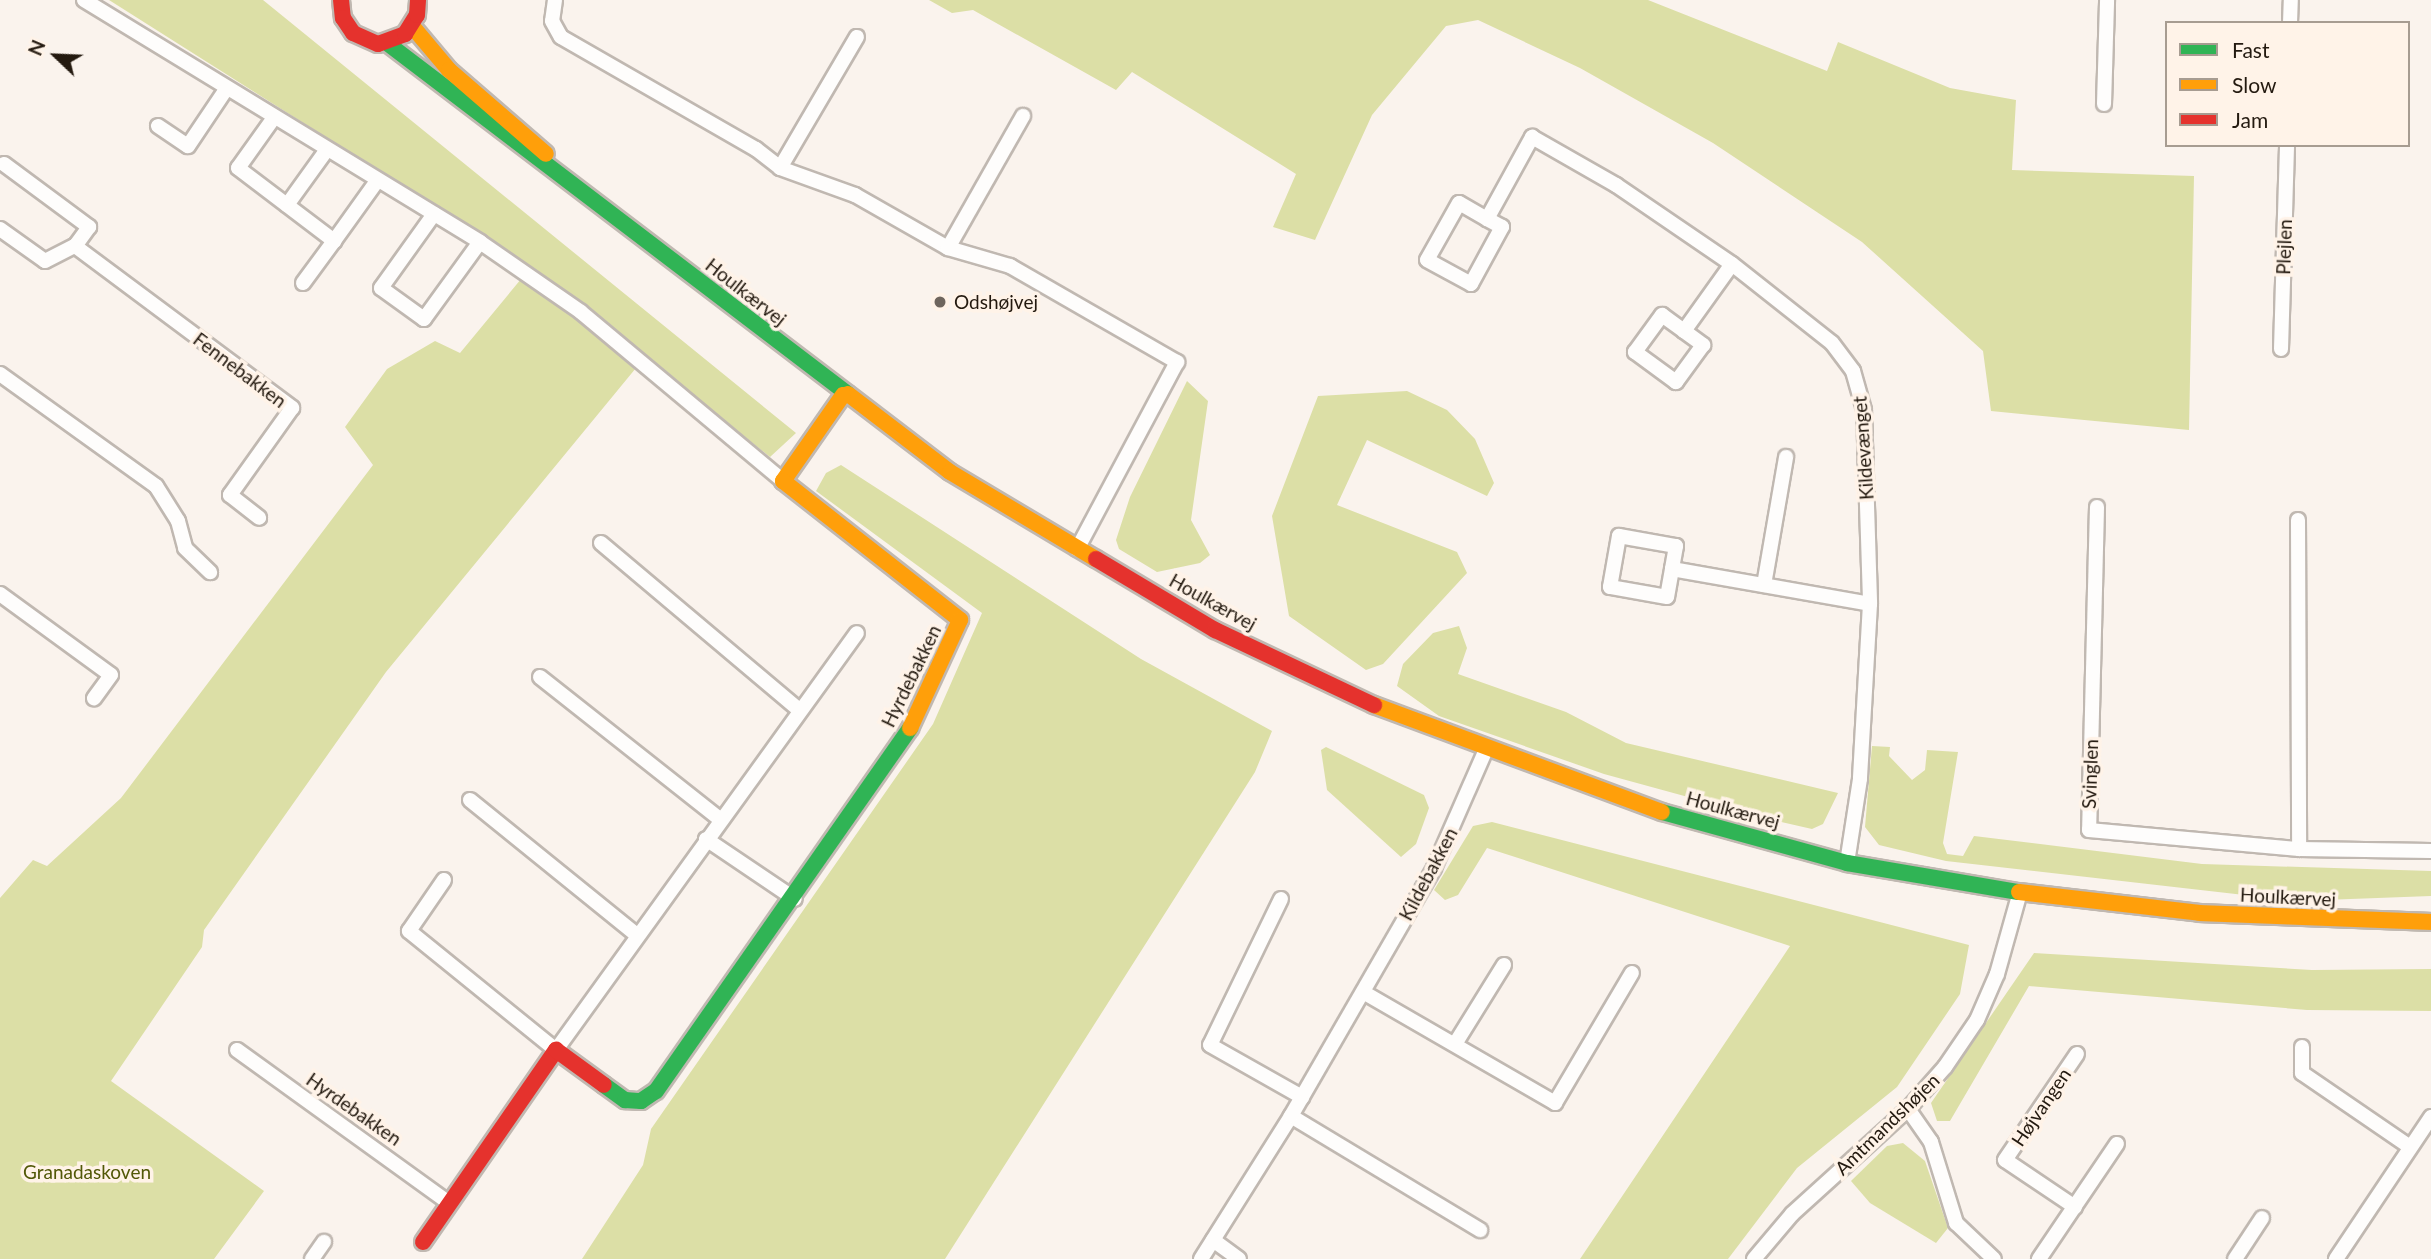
<!DOCTYPE html>
<meta charset="utf-8">
<style>
body{margin:0}
#map{position:relative;width:2431px;height:1259px;overflow:hidden;background:#faf3ed;font-family:Lato,sans-serif}
div>[style]{position:absolute}
.green>*{inset:0;background:#dcdfa6}
.roads{filter:drop-shadow(2px 0 #c0b8b1) drop-shadow(-2px 0 #c0b8b1) drop-shadow(0 2px #c0b8b1) drop-shadow(0 -2px #c0b8b1)}
.street>*{height:14px;margin:-7px;padding:0 7px;transform-origin:7px;border-radius:7px;background:#fefdfc}
.fast>*{height:16px;margin:-8px;padding:0 8px;transform-origin:8px;border-radius:8px;background:#30b455}
.slow>*{height:16px;margin:-8px;padding:0 8px;transform-origin:8px;border-radius:8px;background:#ff9f0a}
.jam>*{height:16px;margin:-8px;padding:0 8px;transform-origin:8px;border-radius:8px;background:#e5322d}
.dots>*{width:19px;height:19px;translate:-50% -50%;box-sizing:border-box;border:4px solid #fff3e8;border-radius:50%}
span{translate:-50% -50%;white-space:nowrap;text-align:center;line-height:1.15;-webkit-text-stroke:7px #fff3e8;paint-order:stroke}
.street-label{font-size:19px;color:#23190f}
.poi-label{font-size:19px;color:#23190f}
.left{translate:0 -50%;text-align:left}
.park-label{font-size:19px;color:#525808}
.legend{position:absolute;left:2165px;top:21px;width:245px;height:126px;box-sizing:border-box;background:#fff3e8;border:2px solid #a79c91;margin:0;padding:9px 12px;list-style:none;font-size:21px;color:#23190f}
.legend li{display:flex;align-items:center;gap:14px;height:35px}
.legend b{width:35px;border:2px solid #a79c91}
.north{position:absolute;left:21px;top:21px;width:70px;height:70px;-webkit-text-stroke:5px #fff3e8;paint-order:stroke;rotate:293deg;font-size:19px;font-weight:700;line-height:28px;text-align:center;color:#23190f}
.north::after{content:'';display:block;margin:auto;width:24px;height:32px;background:#23190f;clip-path:polygon(50% 0,100% 100%,50% 72%,0 100%)}
</style>
<div id="map">
<div class="green">
<i style="clip-path:polygon(109px 0,263px 0,796px 433px,770px 457px,645px 357px,386px 672px,204px 930px,202px 947px,111px 1081px,264px 1191px,214px 1259px,0 1259px,0 898px,33px 860px,47px 866px,121px 798px,373px 465px,345px 427px,387px 369px,435px 341px,460px 353px,531px 267px)"></i>
<i style="clip-path:polygon(929px 0,1648px 0,1827px 71px,1838px 42px,1950px 88px,2016px 100px,2012px 170px,2194px 176px,2189px 430px,1991px 411px,1983px 351px,1862px 242px,1713px 143px,1580px 68px,1478px 20px,1446px 26px,1372px 115px,1315px 240px,1273px 227px,1296px 174px,1132px 72px,1116px 90px,973px 10px,952px 13px)"></i>
<i style="clip-path:polygon(1187px 381px,1208px 401px,1191px 520px,1210px 555px,1200px 563px,1157px 572px,1119px 549px,1116px 540px,1130px 497px)"></i>
<i style="clip-path:polygon(1407px 391px,1447px 410px,1475px 439px,1494px 483px,1487px 496px,1367px 440px,1337px 505px,1457px 552px,1467px 573px,1383px 664px,1366px 670px,1289px 616px,1272px 516px,1318px 396px)"></i>
<i style="clip-path:polygon(841px 465px,1141px 659px,1272px 731px,1255px 772px,945px 1259px,582px 1259px,643px 1165px,651px 1129px,933px 724px,982px 613px,816px 491px,826px 473px)"></i>
<i style="clip-path:polygon(1459px 626px,1467px 648px,1458px 674px,1566px 712px,1626px 743px,1838px 793px,1823px 824px,1812px 829px,1772px 820px,1604px 774px,1439px 716px,1397px 686px,1403px 664px,1433px 633px)"></i>
<i style="clip-path:polygon(1872px 746px,1890px 747px,1889px 756px,1912px 780px,1925px 770px,1927px 750px,1958px 752px,1943px 843px,1947px 854px,1963px 856px,1974px 836px,2202px 864px,2431px 871px,2431px 896px,2297px 901px,1946px 861px,1879px 845px,1865px 827px)"></i>
<i style="clip-path:polygon(1326px 747px,1424px 795px,1429px 808px,1416px 844px,1401px 857px,1327px 790px,1321px 750px)"></i>
<i style="clip-path:polygon(1492px 822px,1969px 945px,1960px 994px,1897px 1087px,1797px 1168px,1728px 1259px,1580px 1259px,1790px 946px,1487px 848px,1458px 895px,1445px 900px,1434px 890px,1473px 826px)"></i>
<i style="clip-path:polygon(2034px 953px,2312px 970px,2431px 969px,2431px 1011px,2307px 1010px,2029px 986px,1950px 1121px,1937px 1121px,1931px 1103px)"></i>
<i style="clip-path:polygon(1903px 1143px,1925px 1161px,1948px 1228px,1936px 1243px,1870px 1203px,1851px 1181px,1887px 1146px)"></i>
</div>
<div class="roads">
<div class="street">
<i style="left:84px;top:0;width:464px;rotate:31.4deg"></i>
<i style="left:480px;top:242px;width:123px;rotate:34.7deg"></i>
<i style="left:581px;top:312px;width:263px;rotate:39.9deg"></i>
<i style="left:555px;top:0;width:21px;rotate:98deg"></i>
<i style="left:552px;top:21px;width:18px;rotate:61deg"></i>
<i style="left:561px;top:37px;width:225px;rotate:29.9deg"></i>
<i style="left:756px;top:149px;width:31px;rotate:38deg"></i>
<i style="left:780px;top:168px;width:80px;rotate:19.8deg"></i>
<i style="left:855px;top:195px;width:107px;rotate:29.7deg"></i>
<i style="left:948px;top:248px;width:65px;rotate:16.2deg"></i>
<i style="left:1010px;top:266px;width:193px;rotate:29.9deg"></i>
<i style="left:1177px;top:362px;width:212px;rotate:118.1deg"></i>
<i style="left:2290px;top:23px;width:23px;rotate:-88deg"></i>
<i style="left:2104px;top:104px;width:104px;rotate:-88.3deg"></i>
<i style="left:273px;top:119px;width:60px;rotate:125.5deg"></i>
<i style="left:238px;top:168px;width:121px;rotate:37.2deg"></i>
<i style="left:334px;top:241px;width:74px;rotate:-54.4deg"></i>
<i style="left:158px;top:126px;width:36px;rotate:34deg"></i>
<i style="left:188px;top:146px;width:66px;rotate:-56.1deg"></i>
<i style="left:4px;top:164px;width:106px;rotate:36.5deg"></i>
<i style="left:89px;top:227px;width:24px;rotate:126deg"></i>
<i style="left:780px;top:168px;width:152px;rotate:-59.6deg"></i>
<i style="left:287px;top:205px;width:67px;rotate:-54.2deg"></i>
<i style="left:434px;top:214px;width:91px;rotate:125.6deg"></i>
<i style="left:381px;top:288px;width:53px;rotate:35.8deg"></i>
<i style="left:424px;top:319px;width:95px;rotate:-54deg"></i>
<i style="left:1487px;top:219px;width:32px;rotate:-150deg"></i>
<i style="left:1459px;top:203px;width:65px;rotate:119.3deg"></i>
<i style="left:1427px;top:260px;width:50px;rotate:28.6deg"></i>
<i style="left:1471px;top:284px;width:65px;rotate:-61.5deg"></i>
<i style="left:1502px;top:227px;width:17px;rotate:-152deg"></i>
<i style="left:1487px;top:219px;width:94px;rotate:-61.2deg"></i>
<i style="left:1532px;top:137px;width:97px;rotate:29.7deg"></i>
<i style="left:1616px;top:185px;width:140px;rotate:34.3deg"></i>
<i style="left:1732px;top:264px;width:127px;rotate:38.3deg"></i>
<i style="left:1832px;top:343px;width:35px;rotate:53deg"></i>
<i style="left:1853px;top:371px;width:41px;rotate:74.2deg"></i>
<i style="left:1864px;top:410px;width:194px;rotate:88.2deg"></i>
<i style="left:1870px;top:604px;width:175px;rotate:93.3deg"></i>
<i style="left:1860px;top:779px;width:85px;rotate:98.8deg"></i>
<i style="left:0;top:229px;width:55px;rotate:35.4deg"></i>
<i style="left:45px;top:261px;width:34px;rotate:-27deg"></i>
<i style="left:75px;top:246px;width:271px;rotate:36.7deg"></i>
<i style="left:292px;top:408px;width:107px;rotate:125.5deg"></i>
<i style="left:230px;top:495px;width:37px;rotate:38deg"></i>
<i style="left:948px;top:248px;width:152px;rotate:-60.4deg"></i>
<i style="left:303px;top:283px;width:52px;rotate:-53.6deg"></i>
<i style="left:1684px;top:331px;width:24px;rotate:36deg"></i>
<i style="left:1703px;top:345px;width:46px;rotate:126.1deg"></i>
<i style="left:1676px;top:382px;width:51px;rotate:-143.8deg"></i>
<i style="left:1635px;top:352px;width:46px;rotate:-53.9deg"></i>
<i style="left:1662px;top:315px;width:27px;rotate:36deg"></i>
<i style="left:1684px;top:331px;width:82px;rotate:-54.4deg"></i>
<i style="left:2281px;top:349px;width:204px;rotate:-88.3deg"></i>
<i style="left:0;top:374px;width:192px;rotate:35.7deg"></i>
<i style="left:156px;top:486px;width:41px;rotate:57.8deg"></i>
<i style="left:178px;top:521px;width:28px;rotate:75deg"></i>
<i style="left:185px;top:548px;width:35px;rotate:44deg"></i>
<i style="left:2097px;top:507px;width:323px;rotate:91.4deg"></i>
<i style="left:2089px;top:830px;width:211px;rotate:5.2deg"></i>
<i style="left:2299px;top:849px;width:132px;rotate:0.9deg"></i>
<i style="left:2298px;top:520px;width:329px;rotate:89.8deg"></i>
<i style="left:601px;top:543px;width:259px;rotate:40.1deg"></i>
<i style="left:1672px;top:569px;width:28px;rotate:100deg"></i>
<i style="left:1667px;top:597px;width:58px;rotate:-170deg"></i>
<i style="left:1610px;top:587px;width:52px;rotate:-80deg"></i>
<i style="left:1619px;top:536px;width:58px;rotate:10deg"></i>
<i style="left:1676px;top:546px;width:23px;rotate:100deg"></i>
<i style="left:1672px;top:569px;width:201px;rotate:10deg"></i>
<i style="left:1764px;top:585px;width:130px;rotate:-80.2deg"></i>
<i style="left:0;top:594px;width:137px;rotate:36.1deg"></i>
<i style="left:111px;top:675px;width:29px;rotate:126deg"></i>
<i style="left:540px;top:677px;width:229px;rotate:38.3deg"></i>
<i style="left:470px;top:800px;width:215px;rotate:39deg"></i>
<i style="left:706px;top:839px;width:107px;rotate:34deg"></i>
<i style="left:444px;top:880px;width:62px;rotate:124.5deg"></i>
<i style="left:409px;top:931px;width:189px;rotate:39deg"></i>
<i style="left:556px;top:1050px;width:514px;rotate:-54.18deg"></i>
<i style="left:1281px;top:899px;width:162px;rotate:115.9deg"></i>
<i style="left:1210px;top:1045px;width:106px;rotate:29.5deg"></i>
<i style="left:1363px;top:992px;width:222px;rotate:30deg"></i>
<i style="left:1555px;top:1103px;width:151px;rotate:-59.4deg"></i>
<i style="left:1455px;top:1044px;width:93px;rotate:-58.2deg"></i>
<i style="left:2302px;top:1047px;width:26px;rotate:90deg"></i>
<i style="left:2302px;top:1073px;width:131px;rotate:34.4deg"></i>
<i style="left:237px;top:1050px;width:260px;rotate:35.8deg"></i>
<i style="left:1908px;top:1109px;width:40px;rotate:55.1deg"></i>
<i style="left:1931px;top:1142px;width:85px;rotate:72.8deg"></i>
<i style="left:1956px;top:1223px;width:52px;rotate:43.5deg"></i>
<i style="left:1291px;top:1116px;width:221px;rotate:31.1deg"></i>
<i style="left:2075px;top:1207px;width:84px;rotate:-146.1deg"></i>
<i style="left:2005px;top:1160px;width:128px;rotate:-55.8deg"></i>
<i style="left:1213px;top:1240px;width:32px;rotate:36deg"></i>
<i style="left:312px;top:1259px;width:21px;rotate:-55deg"></i>
<i style="left:1201px;top:1259px;width:169px;rotate:-57.8deg"></i>
<i style="left:1291px;top:1116px;width:286px;rotate:-60deg"></i>
<i style="left:1434px;top:868px;width:127px;rotate:-66.3deg"></i>
<i style="left:1754px;top:1259px;width:59px;rotate:-49.8deg"></i>
<i style="left:1792px;top:1214px;width:156px;rotate:-42.2deg"></i>
<i style="left:1908px;top:1109px;width:56px;rotate:-48.6deg"></i>
<i style="left:1945px;top:1067px;width:57px;rotate:-55.8deg"></i>
<i style="left:1977px;top:1020px;width:50px;rotate:-66.5deg"></i>
<i style="left:1997px;top:974px;width:85px;rotate:-74.3deg"></i>
<i style="left:2039px;top:1259px;width:139px;rotate:-55.9deg"></i>
<i style="left:2235px;top:1259px;width:49px;rotate:-56.6deg"></i>
<i style="left:2336px;top:1259px;width:171px;rotate:-56.2deg"></i>
</div>
<div class="fast">
<i style="left:387px;top:43px;width:579px;rotate:37.29deg"></i>
<i style="left:1662px;top:812px;width:192px;rotate:15.4deg"></i>
<i style="left:1847px;top:863px;width:174px;rotate:9.6deg"></i>
<i style="left:604px;top:1085px;width:26px;rotate:36deg"></i>
<i style="left:625px;top:1100px;width:16px;rotate:4deg"></i>
<i style="left:641px;top:1101px;width:18px;rotate:-34deg"></i>
<i style="left:656px;top:1091px;width:443px;rotate:-55deg"></i>
</div>
<div class="slow">
<i style="left:412px;top:26px;width:57px;rotate:49.9deg"></i>
<i style="left:449px;top:70px;width:128px;rotate:40.9deg"></i>
<i style="left:848px;top:394px;width:128px;rotate:37.4deg"></i>
<i style="left:950px;top:472px;width:170px;rotate:30.8deg"></i>
<i style="left:843px;top:395px;width:105px;rotate:124.9deg"></i>
<i style="left:783px;top:481px;width:225px;rotate:38.1deg"></i>
<i style="left:960px;top:620px;width:119px;rotate:114.8deg"></i>
<i style="left:1374px;top:705px;width:307px;rotate:20.4deg"></i>
<i style="left:2019px;top:892px;width:182px;rotate:6.6deg"></i>
<i style="left:2200px;top:913px;width:231px;rotate:2.2deg"></i>
</div>
<div class="jam">
<i style="left:341px;top:0;width:18px;rotate:84deg"></i>
<i style="left:343px;top:18px;width:18px;rotate:56deg"></i>
<i style="left:353px;top:33px;width:27px;rotate:24deg"></i>
<i style="left:378px;top:44px;width:29px;rotate:-20deg"></i>
<i style="left:405px;top:34px;width:22px;rotate:-58deg"></i>
<i style="left:417px;top:15px;width:15px;rotate:-86deg"></i>
<i style="left:1096px;top:559px;width:139px;rotate:30.8deg"></i>
<i style="left:1215px;top:630px;width:176px;rotate:25.3deg"></i>
<i style="left:423px;top:1242px;width:234px;rotate:-55.3deg"></i>
<i style="left:556px;top:1050px;width:59px;rotate:36.1deg"></i>
</div>
</div>
<div class="dots">
<i style="left:940px;top:302px;background:#6e655d"></i>
</div>
<div class="street-label">
<span style="left:2284px;top:247px;rotate:-88deg">Plejlen</span>
<span style="left:746px;top:292px;rotate:38deg">Houlkærvej</span>
<span style="left:240px;top:370px;rotate:37deg">Fennebakken</span>
<span style="left:1863px;top:448px;rotate:-94deg">Kildevænget</span>
<span style="left:1213px;top:602px;rotate:29deg">Houlkærvej</span>
<span style="left:911px;top:676px;rotate:-64deg">Hyrdebakken</span>
<span style="left:2090px;top:774px;rotate:-88deg">Svinglen</span>
<span style="left:1733px;top:810px;rotate:15deg">Houlkærvej</span>
<span style="left:1428px;top:874px;rotate:-62deg">Kildebakken</span>
<span style="left:2288px;top:897px;rotate:3deg">Houlkærvej</span>
<span style="left:2041px;top:1107px;rotate:-56deg">Højvangen</span>
<span style="left:354px;top:1109px;rotate:35deg">Hyrdebakken</span>
<span style="left:1887px;top:1124px;rotate:-44deg">Amtmandshøjen</span>
</div>
<div class="poi-label">
<span class="left" style="left:954px;top:302px">Odshøjvej</span>
</div>
<div class="park-label">
<span style="left:87px;top:1172px">Granadaskoven</span>
</div>
<ul class="legend">
<li><b style="height:9px;background:#30b455"></b>Fast</li>
<li><b style="height:9px;background:#ff9f0a"></b>Slow</li>
<li><b style="height:9px;background:#e5322d"></b>Jam</li>
</ul>
<div class="north">N</div>
</div>
